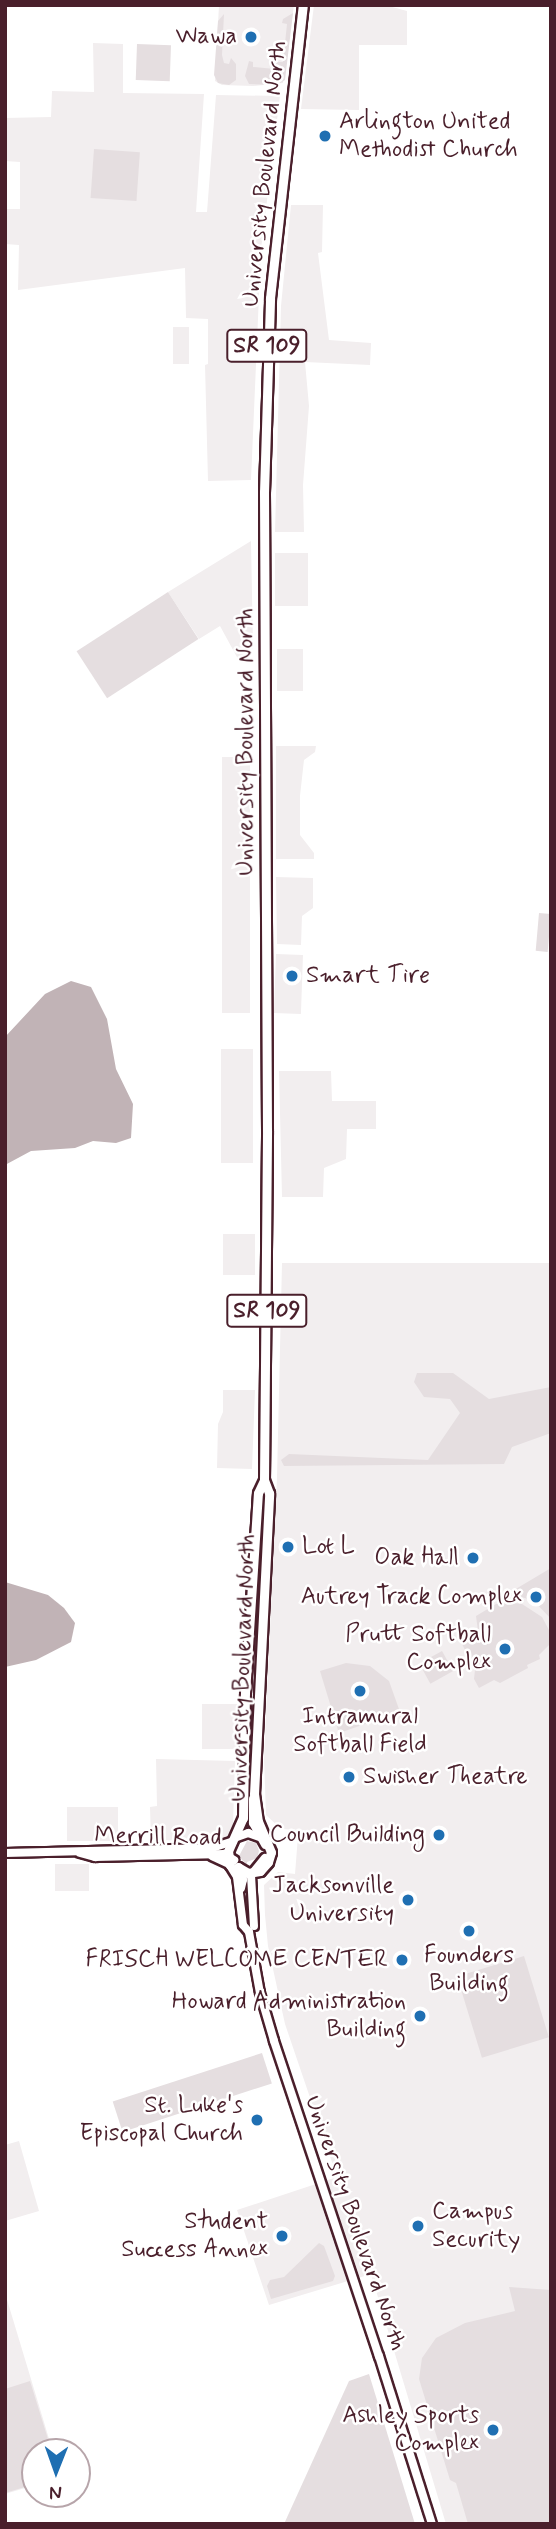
<!DOCTYPE html>
<style>
body{margin:0}
#map{position:relative;width:556px;height:2529px;overflow:hidden;background:#fff;font-family:Mynerve,sans-serif}
div>[style]{position:absolute}
.built>*{inset:0;background:#f2eeef;transform-origin:0 0}
.green>*{inset:0;background:#e5dee0;transform-origin:0 0}
.water>*{inset:0;background:#c1b3b6}
.roads{filter:drop-shadow(2px 0 #4a1f2b) drop-shadow(-2px 0 #4a1f2b) drop-shadow(0 2px #4a1f2b) drop-shadow(0 -2px #4a1f2b)}
.secondary>*{height:8px;margin:-4px;padding:0 4px;transform-origin:4px;border-radius:4px;background:#fff}
.primary>*{height:9px;margin:-4.5px;padding:0 4.5px;transform-origin:4.5px;border-radius:4.5px;background:#fff}
.dots>*{width:19px;height:19px;translate:-50% -50%;box-sizing:border-box;border:4px solid #fff;border-radius:50%}
span{translate:-50% -50%;white-space:nowrap;text-align:center;line-height:1.15;-webkit-text-stroke:5px #fff;paint-order:stroke}
.shield-label span{padding:2px 5px;background:#fff;border:2px solid;border-radius:5px;-webkit-text-stroke-width:0}
.shield-label{font-size:23px;color:#4a1f2b;font-weight:700}
.poi-label{font-size:24px;color:#4a1f2b}
.right{translate:-100% -50%;text-align:right}
.left{translate:0 -50%;text-align:left}
.street-label{font-size:24px;color:#4a1f2b}
.frame{position:absolute;inset:0;border:7px solid #4a1f2b;pointer-events:none}
.north{position:absolute;left:21px;top:2438px;width:70px;height:70px;box-sizing:border-box;background:#fff;border:2px solid #b7a5aa;border-radius:50%;rotate:181deg;font-size:19px;font-weight:700;line-height:28px;text-align:center;color:#4a1f2b}
.north::after{content:'';display:block;margin:auto;width:24px;height:32px;background:#1f6fb2;clip-path:polygon(50% 0,100% 100%,50% 72%,0 100%)}
</style>
<div id="map">
<div class="built">
<i style="clip-path:polygon(219px 5px,294px 5px,283px 83px,253px 86px,222px 85px,215px 81px)"></i>
<i style="clip-path:polygon(314px 5px,385px 5px,407px 11px,407px 45px,359px 45px,359px 110px,301px 109px)"></i>
<i style="clip-path:polygon(93px 43px,123px 44px,123px 93px,204px 94px,196px 212px,207px 212px,216px 95px,280px 96px,261px 249px,251px 480px,208px 481px,205px 365px,208px 364px,208px 319px,186px 318px,185px 268px,18px 290px,19px 245px,5px 244px,5px 209px,20px 209px,20px 162px,5px 161px,5px 118px,51px 117px,52px 91px,94px 92px)"></i>
<i style="clip-path:polygon(291px 205px,323px 205px,322px 252px,318px 253px,329px 340px,371px 343px,370px 365px,305px 362px,309px 406px,303px 485px,304px 532px,275px 532px,281px 306px)"></i>
<i style="left:173px;top:327px;width:16px;height:37px"></i>
<i style="clip-path:polygon(251px 541px,253px 648px,238px 659px,220px 626px,199px 639px,168px 592px)"></i>
<i style="left:275px;top:553px;width:33px;height:53px"></i>
<i style="left:277px;top:649px;width:26px;height:42px"></i>
<i style="clip-path:polygon(276px 746px,316px 746px,315px 752px,304px 760px,300px 796px,300px 835px,314px 853px,314px 859px,276px 859px)"></i>
<i style="left:222px;top:757px;width:28px;height:256px"></i>
<i style="clip-path:polygon(276px 877px,313px 878px,313px 908px,302px 916px,301px 945px,277px 944px)"></i>
<i style="left:276px;top:954px;width:27px;height:59px;rotate:2deg"></i>
<i style="left:221px;top:1049px;width:32px;height:114px"></i>
<i style="clip-path:polygon(279px 1071px,331px 1071px,332px 1101px,376px 1101px,376px 1129px,347px 1129px,346px 1159px,324px 1168px,323px 1197px,282px 1197px)"></i>
<i style="left:223px;top:1234px;width:32px;height:41px"></i>
<i style="clip-path:polygon(282px 1263px,551px 1263px,551px 2524px,446px 2524px,371px 2274px,269px 2305px,237px 2210px,337px 2177px,285px 2024px,268px 1946px,265px 1915px,264px 1885px,278px 1872px,295px 1874px,298px 1836px,298px 1830px,281px 1829px,266px 1815px,264px 1759px,277px 1477px)"></i>
<i style="clip-path:polygon(223px 1390px,255px 1390px,252px 1469px,217px 1468px,218px 1424px,223px 1412px)"></i>
<i style="left:202px;top:1704px;width:35px;height:45px"></i>
<i style="clip-path:polygon(156px 1759px,235px 1761px,233px 1826px,229px 1837px,213px 1841px,151px 1840px,150px 1807px,157px 1806px)"></i>
<i style="left:67px;top:1807px;width:51px;height:34px"></i>
<i style="left:55px;top:1864px;width:34px;height:27px"></i>
<i style="clip-path:polygon(19px 2141px,39px 2211px,5px 2221px,5px 2145px)"></i>
<i style="clip-path:polygon(5px 2293px,53px 2452px,35px 2452px,35px 2485px,5px 2494px)"></i>
</div>
<div class="green">
<i style="clip-path:polygon(293px 13px,285px 80px,277px 85px,249px 84px,245px 76px,249px 61px,253px 62px,253px 67px,275px 69px,276px 62px,283px 62px,287px 24px,282px 23px,283px 19px)"></i>
<i style="clip-path:polygon(224px 14px,222px 55px,224px 63px,229px 64px,231px 58px,236px 64px,236px 80px,229px 85px,218px 83px,214px 75px,218px 21px)"></i>
<i style="left:137px;top:44px;width:34px;height:36px;rotate:2deg"></i>
<i style="left:94px;top:149px;width:46px;height:49px;rotate:4deg"></i>
<i style="left:168px;top:592px;width:56px;height:109px;rotate:57deg"></i>
<i style="left:539px;top:913px;width:12px;height:38px;rotate:5deg"></i>
<i style="clip-path:polygon(417px 1373px,453px 1373px,489px 1399px,551px 1387px,551px 1433px,512px 1447px,504px 1464px,284px 1466px,281px 1460px,289px 1454px,428px 1460px,460px 1413px,450px 1399px,424px 1397px,414px 1382px)"></i>
<i style="clip-path:polygon(551px 1568px,551px 1619px,534px 1601px,509px 1593px)"></i>
<i style="clip-path:polygon(507px 1602px,522px 1604px,542px 1617px,549px 1630px,551px 1643px,539px 1655px,540px 1659px,527px 1665px,528px 1668px,500px 1683px,494px 1680px,479px 1688px,474px 1679px,475px 1670px,460px 1640px,478px 1631px,476px 1616px,496px 1604px)"></i>
<i style="left:442px;top:1651px;width:23px;height:26px;rotate:61deg"></i>
<i style="clip-path:polygon(346px 1663px,370px 1666px,389px 1681px,400px 1712px,342px 1732px,338px 1730px,320px 1671px)"></i>
<i style="clip-path:polygon(247px 1841px,256px 1843px,259px 1851px,257px 1858px,247px 1862px,247px 1866px,239px 1856px)"></i>
<i style="left:524px;top:1956px;width:85px;height:70px;rotate:73deg"></i>
<i style="left:262px;top:2053px;width:32px;height:157px;rotate:72deg"></i>
<i style="clip-path:polygon(319px 2243px,324px 2246px,335px 2276px,333px 2281px,271px 2299px,267px 2286px,270px 2280px,284px 2277px)"></i>
<i style="clip-path:polygon(509px 2287px,551px 2290px,551px 2524px,468px 2524px,456px 2483px,450px 2480px,419px 2379px,422px 2358px,436px 2338px,465px 2323px,515px 2311px)"></i>
<i style="clip-path:polygon(369px 2374px,415px 2524px,284px 2524px,349px 2381px)"></i>
<i style="clip-path:polygon(30px 2381px,52px 2452px,35px 2452px,35px 2484px,5px 2493px,5px 2389px)"></i>
</div>
<div class="water">
<i style="clip-path:polygon(71px 981px,91px 987px,107px 1019px,116px 1069px,133px 1104px,131px 1138px,116px 1143px,93px 1141px,75px 1148px,31px 1151px,5px 1165px,5px 1037px,45px 994px)"></i>
<i style="clip-path:polygon(5px 1582px,48px 1595px,64px 1608px,75px 1623px,71px 1642px,36px 1660px,5px 1667px)"></i>
</div>
<div class="roads">
<div class="secondary">
<i style="left:253px;top:1799px;width:24px;rotate:90deg"></i>
<i style="left:253px;top:1823px;width:25px;rotate:61deg"></i>
<i style="left:237px;top:1837px;width:12px;rotate:-20deg"></i>
<i style="left:248px;top:1833px;width:12px;rotate:20deg"></i>
<i style="left:5px;top:1853px;width:207px;rotate:-1.4deg"></i>
<i style="left:212px;top:1848px;width:22px;rotate:-18deg"></i>
<i style="left:80px;top:1853px;width:16px;rotate:15deg"></i>
<i style="left:95px;top:1857px;width:129px;rotate:-1.3deg"></i>
<i style="left:224px;top:1854px;width:12px;rotate:31deg"></i>
<i style="left:212px;top:1856px;width:19px;rotate:25deg"></i>
<i style="left:229px;top:1864px;width:15px;rotate:58deg"></i>
<i style="left:237px;top:1877px;width:48px;rotate:82.9deg"></i>
<i style="left:243px;top:1925px;width:9px;rotate:49deg"></i>
<i style="left:249px;top:1932px;width:62px;rotate:79.8deg"></i>
<i style="left:260px;top:1993px;width:50px;rotate:73.7deg"></i>
<i style="left:274px;top:2041px;width:332px;rotate:71.6deg"></i>
<i style="left:379px;top:2356px;width:176px;rotate:72.5deg"></i>
<i style="left:254px;top:1926px;width:51px;rotate:-93.4deg"></i>
<i style="left:251px;top:1875px;width:22px;rotate:-51deg"></i>
</div>
<div class="primary">
<i style="left:230px;top:1865px;width:14px;rotate:-98deg"></i>
<i style="left:228px;top:1851px;width:36px;rotate:-66deg"></i>
<i style="left:243px;top:1818px;width:125px;rotate:-89.1deg"></i>
<i style="left:245px;top:1693px;width:200px;rotate:-86.3deg"></i>
<i style="left:258px;top:1493px;width:14px;rotate:-65deg"></i>
<i style="left:238px;top:1867px;width:12px;rotate:31deg"></i>
<i style="left:248px;top:1873px;width:12px;rotate:-9deg"></i>
<i style="left:260px;top:1871px;width:12px;rotate:-48deg"></i>
<i style="left:268px;top:1862px;width:10px;rotate:-73deg"></i>
<i style="left:271px;top:1852px;width:33px;rotate:-113deg"></i>
<i style="left:258px;top:1822px;width:28px;rotate:-98deg"></i>
<i style="left:254px;top:1794px;width:301px;rotate:-87.1deg"></i>
<i style="left:269px;top:1493px;width:14px;rotate:-111deg"></i>
<i style="left:264px;top:1480px;width:350px;rotate:-89.5deg"></i>
<i style="left:267px;top:1130px;width:638px;rotate:-90.27deg"></i>
<i style="left:264px;top:492px;width:194px;rotate:-88.2deg"></i>
<i style="left:270px;top:298px;width:295px;rotate:-83.6deg"></i>
<i style="left:238px;top:1867px;width:13px;rotate:72deg"></i>
<i style="left:242px;top:1879px;width:9px;rotate:103deg"></i>
</div>
</div>
<div class="dots">
<i style="left:251px;top:37px;background:#1f6fb2"></i>
<i style="left:325px;top:136px;background:#1f6fb2"></i>
<i style="left:292px;top:976px;background:#1f6fb2"></i>
<i style="left:288px;top:1547px;background:#1f6fb2"></i>
<i style="left:473px;top:1558px;background:#1f6fb2"></i>
<i style="left:536px;top:1597px;background:#1f6fb2"></i>
<i style="left:505px;top:1649px;background:#1f6fb2"></i>
<i style="left:360px;top:1691px;background:#1f6fb2"></i>
<i style="left:349px;top:1777px;background:#1f6fb2"></i>
<i style="left:439px;top:1835px;background:#1f6fb2"></i>
<i style="left:408px;top:1900px;background:#1f6fb2"></i>
<i style="left:469px;top:1931px;background:#1f6fb2"></i>
<i style="left:402px;top:1960px;background:#1f6fb2"></i>
<i style="left:420px;top:2016px;background:#1f6fb2"></i>
<i style="left:257px;top:2120px;background:#1f6fb2"></i>
<i style="left:418px;top:2226px;background:#1f6fb2"></i>
<i style="left:282px;top:2236px;background:#1f6fb2"></i>
<i style="left:493px;top:2430px;background:#1f6fb2"></i>
</div>
<div class="shield-label">
<span style="left:267px;top:346px">SR 109</span>
<span style="left:267px;top:1311px">SR 109</span>
</div>
<div class="poi-label">
<span class="right" style="left:237px;top:37px">Wawa</span>
<span class="left" style="left:339px;top:136px">Arlington United<br>Methodist Church</span>
<span class="left" style="left:306px;top:976px">Smart Tire</span>
<span class="left" style="left:302px;top:1547px">Lot L</span>
<span class="right" style="left:459px;top:1558px">Oak Hall</span>
<span class="right" style="left:522px;top:1597px">Autrey Track Complex</span>
<span class="right" style="left:491px;top:1649px">Prutt Softball<br>Complex</span>
<span style="left:360px;top:1731px">Intramural<br>Softball Field</span>
<span class="left" style="left:363px;top:1777px">Swisher Theatre</span>
<span class="right" style="left:425px;top:1835px">Council Building</span>
<span class="right" style="left:394px;top:1900px">Jacksonville<br>University</span>
<span style="left:469px;top:1970px">Founders<br>Building</span>
<span class="right" style="left:388px;top:1960px">FRISCH WELCOME CENTER</span>
<span class="right" style="left:406px;top:2016px">Howard Administration<br>Building</span>
<span class="right" style="left:243px;top:2120px">St. Luke's<br>Episcopal Church</span>
<span class="left" style="left:432px;top:2226px">Campus<br>Security</span>
<span class="right" style="left:268px;top:2236px">Student<br>Success Annex</span>
<span class="right" style="left:479px;top:2430px">Ashley Sports<br>Complex</span>
</div>
<div class="street-label">
<span style="left:265px;top:174px;rotate:-84deg">University Boulevard North</span>
<span style="left:246px;top:742px;rotate:-90deg">University Boulevard North</span>
<span style="left:243px;top:1668px;rotate:-88deg">University Boulevard North</span>
<span style="left:158px;top:1837px;rotate:1deg">Merrill Road</span>
<span style="left:355px;top:2223px;rotate:71deg">University Boulevard North</span>
</div>
<div class="frame"></div>
<div class="north">N</div>
</div>
